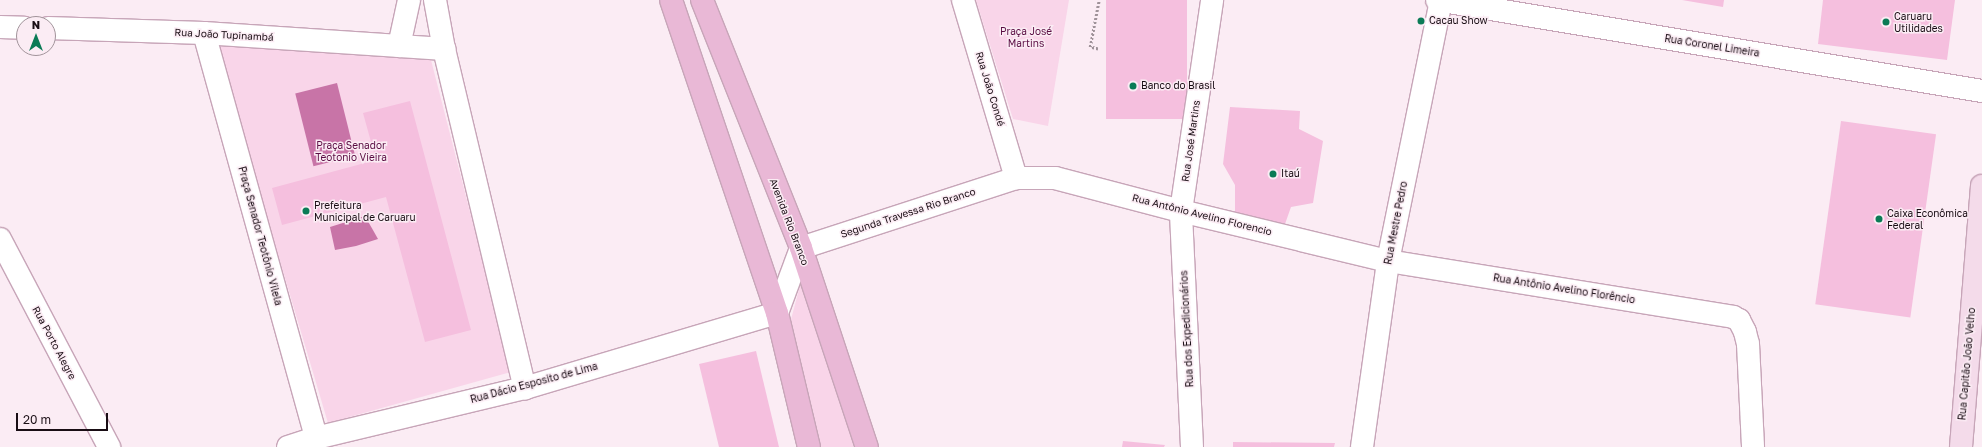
<!DOCTYPE html>
<meta charset="utf-8">
<style>
body{margin:0}
#map{position:relative;width:1982px;height:447px;overflow:hidden;background:#fbecf4;font-family:"Golos Text",sans-serif}
div>[style]{position:absolute}
.green>*{inset:0;background:#f9d5e9}
.water>*{inset:0;background:#c874a7;transform-origin:0 0}
.building>*{inset:0;background:#f5bfde;transform-origin:0 0}
.path>*{height:2.5px;margin-top:-1.25px;transform-origin:0;background:repeating-linear-gradient(90deg,#9f9299 0 2px,transparent 0 4px)}
.roads{filter:drop-shadow(1px 0 #c7a5b8) drop-shadow(-1px 0 #c7a5b8) drop-shadow(0 1px #c7a5b8) drop-shadow(0 -1px #c7a5b8)}
.street>*{height:22px;margin:-11px;padding:0 11px;transform-origin:11px;border-radius:11px;background:#fff}
.secondary>*{height:22px;margin:-11px;padding:0 11px;transform-origin:11px;border-radius:11px;background:#f4dbea}
.primary>*{height:22px;margin:-11px;padding:0 11px;transform-origin:11px;border-radius:11px;background:#e9b8d6}
.dots>*{width:11px;height:11px;translate:-50% -50%;box-sizing:border-box;border:2px solid #fbecf4;border-radius:50%}
span{translate:-50% -50%;white-space:nowrap;text-align:center;line-height:1.15;-webkit-text-stroke:3px #fbecf4;paint-order:stroke}
.poi-label{font-size:10px;color:#190d14}
.left{translate:0 -50%;text-align:left}
.park-label{font-size:10px;color:#5a0d43}
.street-label{font-size:10px;color:#190d14}
.north{position:absolute;left:16px;top:16px;width:40px;height:40px;box-sizing:border-box;background:#fbecf4;border:1px solid #a1939a;border-radius:50%;rotate:0deg;font-size:11px;font-weight:700;line-height:16px;text-align:center;color:#190d14}
.north::after{content:'';display:block;margin:auto;width:14px;height:18px;background:#0b7b56;clip-path:polygon(50% 0,100% 100%,50% 72%,0 100%)}
.scale{position:absolute;left:16px;top:413px;width:92px;height:18px;box-sizing:border-box;border:2px solid #190d14;border-top:0;padding-left:5px;font-size:12px;line-height:14px;white-space:nowrap;color:#190d14;-webkit-text-stroke:3px #fbecf4;paint-order:stroke}
</style>
<div id="map">
<div class="green">
<i style="clip-path:polygon(976px 0,1069px 0,1048px 126px,1013px 119px)"></i>
<i style="clip-path:polygon(215px 42px,430px 56px,511px 372px,328px 423px)"></i>
<i style="clip-path:polygon(801px 282px,859px 447px,818px 447px,789px 327px)"></i>
</div>
<div class="water">
<i style="left:337px;top:83px;width:75px;height:43px;rotate:76deg"></i>
<i style="clip-path:polygon(365px 216px,378px 239px,356px 246px,335px 250px,330px 227px)"></i>
</div>
<div class="building">
<i style="left:1106px;top:0;width:81px;height:119px"></i>
<i style="clip-path:polygon(1682px 0,1724px 0,1723px 7px)"></i>
<i style="clip-path:polygon(1823px 0,1955px 0,1947px 60px,1818px 44px)"></i>
<i style="clip-path:polygon(410px 101px,471px 330px,425px 342px,386px 197px,282px 225px,272px 188px,376px 160px,363px 113px)"></i>
<i style="clip-path:polygon(1230px 107px,1300px 111px,1299px 129px,1323px 141px,1313px 203px,1291px 207px,1285px 224px,1235px 214px,1235px 185px,1223px 164px)"></i>
<i style="left:1841px;top:121px;width:96px;height:185px;rotate:8deg"></i>
<i style="clip-path:polygon(756px 351px,779px 447px,719px 447px,699px 364px)"></i>
<i style="clip-path:polygon(1123px 441px,1165px 445px,1164px 447px,1122px 447px)"></i>
<i style="clip-path:polygon(1233px 442px,1335px 443px,1334px 447px,1233px 447px)"></i>
</div>
<div class="path">
<i style="left:1098px;top:49px;width:8px;rotate:-166deg"></i>
<i style="left:1090px;top:47px;width:48px;rotate:-79.2deg"></i>
</div>
<div class="roads">
<div class="street">
<i style="left:435px;top:0;width:50px;rotate:79.6deg"></i>
<i style="left:444px;top:49px;width:349px;rotate:76.6deg"></i>
<i style="left:963px;top:0;width:186px;rotate:73.4deg"></i>
<i style="left:1437px;top:0;width:553px;rotate:9.48deg"></i>
<i style="left:0;top:27px;width:24px;rotate:2deg"></i>
<i style="left:48px;top:28px;width:156px;rotate:1.8deg"></i>
<i style="left:204px;top:33px;width:241px;rotate:3.8deg"></i>
<i style="left:204px;top:33px;width:420px;rotate:74.5deg"></i>
<i style="left:399px;top:46px;width:47px;rotate:-77.7deg"></i>
<i style="left:0;top:239px;width:235px;rotate:62.3deg"></i>
<i style="left:288px;top:447px;width:29px;rotate:-18deg"></i>
<i style="left:316px;top:438px;width:215px;rotate:-13.5deg"></i>
<i style="left:525px;top:388px;width:263px;rotate:-16.6deg"></i>
<i style="left:777px;top:313px;width:69px;rotate:-69.7deg"></i>
<i style="left:801px;top:248px;width:226px;rotate:-18deg"></i>
<i style="left:1016px;top:178px;width:39px"></i>
<i style="left:1055px;top:178px;width:130px;rotate:14.7deg"></i>
<i style="left:1181px;top:211px;width:213px;rotate:13.6deg"></i>
<i style="left:1388px;top:261px;width:350px;rotate:9.2deg"></i>
<i style="left:1733px;top:317px;width:7px;rotate:27deg"></i>
<i style="left:1739px;top:320px;width:13px;rotate:63deg"></i>
<i style="left:1745px;top:332px;width:12px;rotate:76deg"></i>
<i style="left:1748px;top:344px;width:103px;rotate:87.2deg"></i>
<i style="left:1192px;top:447px;width:236px;rotate:-92.7deg"></i>
<i style="left:1181px;top:211px;width:213px;rotate:-81.6deg"></i>
<i style="left:1362px;top:447px;width:188px;rotate:-82deg"></i>
<i style="left:1388px;top:261px;width:266px;rotate:-78.5deg"></i>
</div>
<div class="secondary">
<i style="left:1961px;top:447px;width:262px;rotate:-85.4deg"></i>
</div>
<div class="primary">
<i style="left:671px;top:0;width:330px;rotate:71.3deg"></i>
<i style="left:777px;top:313px;width:138px;rotate:76.6deg"></i>
<i style="left:702px;top:0;width:267px;rotate:68.2deg"></i>
<i style="left:801px;top:248px;width:210px;rotate:71.7deg"></i>
</div>
</div>
<div class="dots">
<i style="left:1421px;top:21px;background:#0b7b56"></i>
<i style="left:1886px;top:22px;background:#0b7b56"></i>
<i style="left:1133px;top:86px;background:#0b7b56"></i>
<i style="left:1273px;top:174px;background:#0b7b56"></i>
<i style="left:306px;top:211px;background:#0b7b56"></i>
<i style="left:1879px;top:219px;background:#0b7b56"></i>
</div>
<div class="poi-label">
<span class="left" style="left:1894px;top:22px">Caruaru<br>Utilidades</span>
<span class="left" style="left:1429px;top:21px">Cacau Show</span>
<span class="left" style="left:1141px;top:86px">Banco do Brasil</span>
<span class="left" style="left:1281px;top:174px">Itaú</span>
<span class="left" style="left:314px;top:211px">Prefeitura<br>Municipal de Caruaru</span>
<span class="left" style="left:1887px;top:219px">Caixa Econômica<br>Federal</span>
</div>
<div class="park-label">
<span style="left:1026px;top:37px">Praça José<br>Martins</span>
<span style="left:351px;top:151px">Praça Senador<br>Teotonio Vieira</span>
</div>
<div class="street-label">
<span style="left:224px;top:35px;rotate:3deg">Rua João Tupinambá</span>
<span style="left:1712px;top:46px;rotate:9deg">Rua Coronel Limeira</span>
<span style="left:990px;top:89px;rotate:73deg">Rua João Condé</span>
<span style="left:1191px;top:141px;rotate:-82deg">Rua José Martins</span>
<span style="left:908px;top:213px;rotate:-18deg">Segunda Travessa Rio Branco</span>
<span style="left:1202px;top:215px;rotate:14deg">Rua Antônio Avelino Florencio</span>
<span style="left:789px;top:222px;rotate:69deg">Avenida Rio Branco</span>
<span style="left:1396px;top:223px;rotate:-79deg">Rua Mestre Pedro</span>
<span style="left:260px;top:236px;rotate:75deg">Praça Senador Teotônio Vilela</span>
<span style="left:1564px;top:289px;rotate:9deg">Rua Antônio Avelino Florêncio</span>
<span style="left:1187px;top:329px;rotate:-93deg">Rua dos Expedicionários</span>
<span style="left:54px;top:343px;rotate:62deg">Rua Porto Alegre</span>
<span style="left:1967px;top:364px;rotate:-85deg">Rua Capitão João Velho</span>
<span style="left:534px;top:383px;rotate:-15deg">Rua Dácio Esposito de Lima</span>
</div>
<div class="north">N</div>
<div class="scale">20 m</div>
</div>
